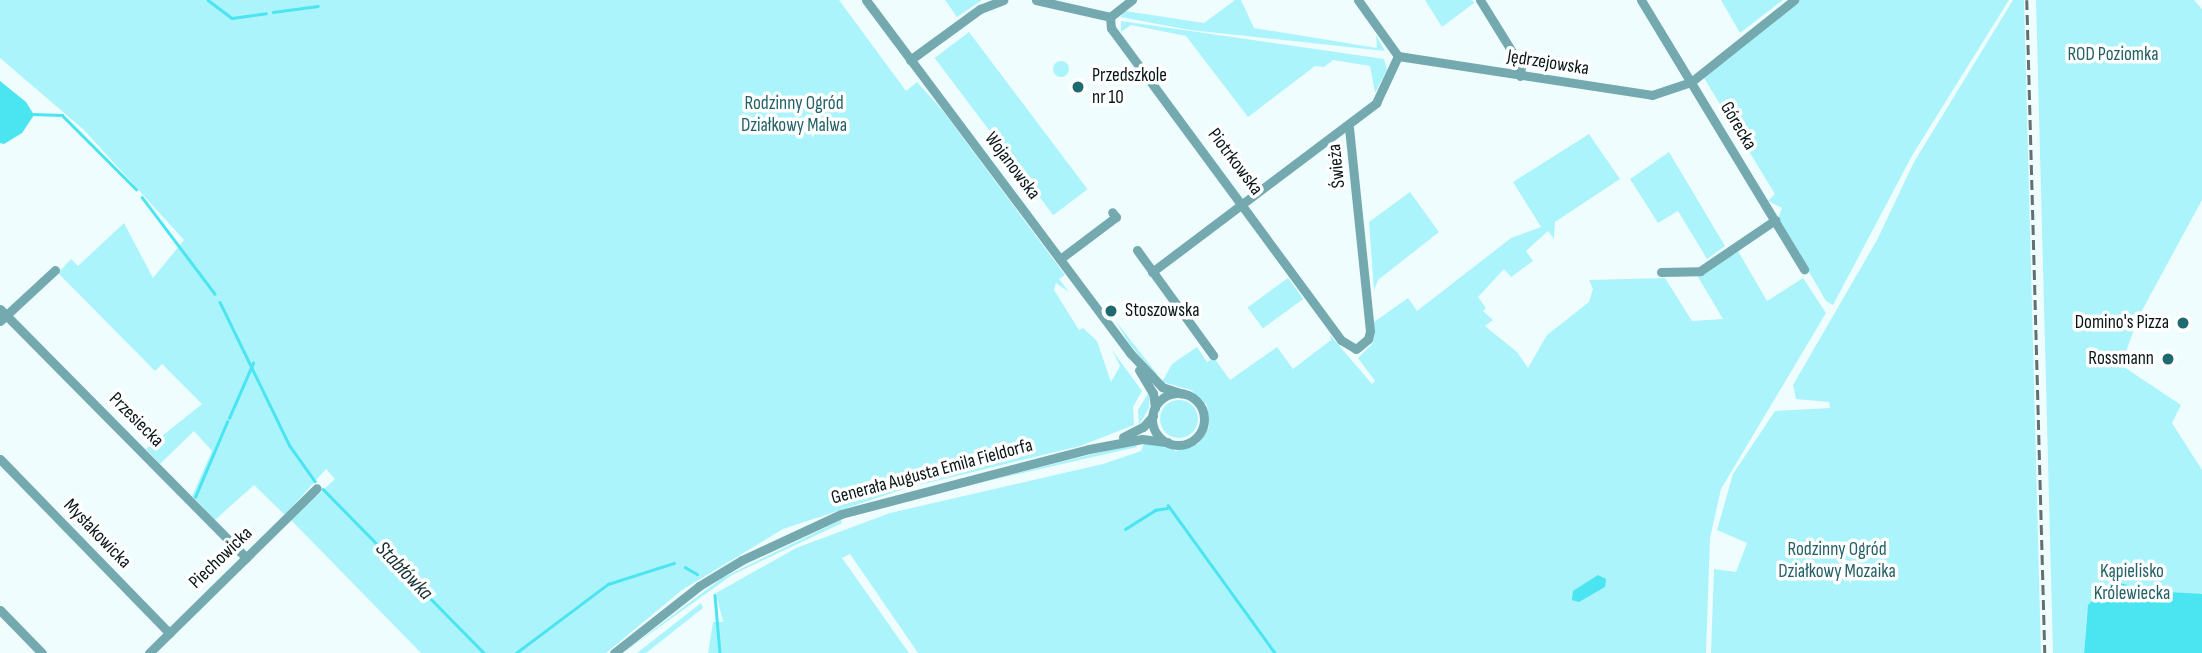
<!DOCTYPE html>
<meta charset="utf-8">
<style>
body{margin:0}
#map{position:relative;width:2202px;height:653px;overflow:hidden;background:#f0fdff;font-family:"Sofia Sans Condensed",sans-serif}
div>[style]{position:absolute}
.green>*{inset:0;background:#acf4fb;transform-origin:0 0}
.round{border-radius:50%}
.water>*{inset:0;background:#4be4f1}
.stream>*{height:2.5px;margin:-1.25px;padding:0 1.25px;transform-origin:1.25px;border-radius:1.25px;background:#4be4f1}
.minor>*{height:9px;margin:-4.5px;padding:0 4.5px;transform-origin:4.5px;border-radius:4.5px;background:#74aaaf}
.minor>.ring{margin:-4.5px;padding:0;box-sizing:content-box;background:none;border:9px solid #74aaaf;border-radius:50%}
.rail>*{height:2.5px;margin-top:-1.25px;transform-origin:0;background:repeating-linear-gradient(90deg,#636f71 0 10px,transparent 0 15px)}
.dots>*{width:19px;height:19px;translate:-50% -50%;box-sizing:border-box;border:4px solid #fff;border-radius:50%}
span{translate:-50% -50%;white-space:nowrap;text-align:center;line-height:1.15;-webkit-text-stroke:7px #fff;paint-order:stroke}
.park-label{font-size:19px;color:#246167}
.street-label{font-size:19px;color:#091516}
.poi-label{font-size:19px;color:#091516}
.left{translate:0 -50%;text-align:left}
.right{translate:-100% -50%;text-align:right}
.water-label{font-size:21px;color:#162f31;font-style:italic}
</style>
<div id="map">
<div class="green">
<i style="clip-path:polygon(0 0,839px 0,906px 91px,917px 82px,943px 111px,1065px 275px,1059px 279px,1069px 292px,1056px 283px,1054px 290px,1079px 330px,1083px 328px,1097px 341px,1111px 382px,1120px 366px,1112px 350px,1142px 391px,1133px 407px,1134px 425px,1080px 446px,907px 488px,783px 529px,682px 590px,606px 653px,421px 653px,291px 520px,335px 479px,326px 469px,285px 515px,254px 485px,215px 520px,192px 496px,212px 451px,194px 431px,160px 464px,146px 449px,202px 404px,162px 364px,155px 371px,58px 273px,71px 259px,78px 266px,124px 223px,153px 278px,184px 240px,84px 130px,0 58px)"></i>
<i style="clip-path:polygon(945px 0,982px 0,957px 17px)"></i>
<i style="clip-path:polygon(1235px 0,1241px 0,1254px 28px,1377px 48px,1376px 35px,1385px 51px,1190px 30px,1120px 17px,1125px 11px,1204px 23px)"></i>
<i style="clip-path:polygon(1425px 0,1472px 0,1474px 3px,1442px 27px)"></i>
<i style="clip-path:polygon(1721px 0,1783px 0,1740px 33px)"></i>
<i style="clip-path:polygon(1800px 0,2009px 0,1913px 154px,1833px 305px,1826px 301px,1778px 219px,1782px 208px,1768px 201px,1775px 194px,1704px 78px)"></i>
<i style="clip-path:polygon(2013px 0,2024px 0,2041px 653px,1711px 653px,1714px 569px,1736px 572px,1747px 543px,1717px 530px,1733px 474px,1775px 411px,1830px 408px,1829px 402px,1796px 399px,1793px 385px,1877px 240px,1914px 162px)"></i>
<i style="clip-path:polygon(2036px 0,2194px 0,2202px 9px,2202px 200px,2139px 316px,2121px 365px,2181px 405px,2172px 423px,2202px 470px,2202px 617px,2093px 600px,2087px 612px,2084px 653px,2053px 653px)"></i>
<i style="clip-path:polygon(1121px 21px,1384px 59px,1387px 70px,1375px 93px,1370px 66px,1333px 60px,1324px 67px,1315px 66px,1248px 117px,1186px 36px,1131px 25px,1121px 32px)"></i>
<i style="left:969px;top:32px;width:197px;height:43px;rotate:53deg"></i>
<i class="round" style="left:1053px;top:61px;width:16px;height:16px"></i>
<i class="round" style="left:1104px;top:88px;width:18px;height:18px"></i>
<i style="clip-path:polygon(1589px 134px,1620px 179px,1555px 222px,1554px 239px,1548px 231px,1526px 251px,1533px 261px,1511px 277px,1504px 269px,1478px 297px,1486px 308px,1483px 311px,1493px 320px,1485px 326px,1517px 352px,1528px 368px,1547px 335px,1589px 302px,1593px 289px,1589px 280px,1665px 278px,1692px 321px,1723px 319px,1698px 277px,1738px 251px,1767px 301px,1803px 278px,1826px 313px,1721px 489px,1710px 538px,1706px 653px,918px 653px,850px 554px,842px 558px,909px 653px,708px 653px,713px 622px,723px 622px,716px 593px,796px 548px,890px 513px,1103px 464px,1141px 451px,1144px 443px,1155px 442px,1176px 451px,1198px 444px,1209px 427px,1207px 405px,1191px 390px,1162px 382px,1172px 364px,1197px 347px,1207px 362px,1214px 358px,1230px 380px,1277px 347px,1293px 369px,1331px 340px,1330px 335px,1372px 384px,1375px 381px,1358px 358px,1373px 343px,1374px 322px,1408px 298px,1417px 311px,1511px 238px,1541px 227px,1513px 182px)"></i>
<i style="clip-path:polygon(1669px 152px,1725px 246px,1707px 259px,1678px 211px,1658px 223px,1630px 179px)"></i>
<i style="clip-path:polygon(1410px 192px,1439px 232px,1378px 280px,1374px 290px,1369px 222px)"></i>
<i style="left:1288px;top:278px;width:26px;height:50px;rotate:54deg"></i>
<i style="clip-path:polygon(1115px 320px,1157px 374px,1157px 376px,1130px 345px)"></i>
<i style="clip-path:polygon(1149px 392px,1149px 408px,1139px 425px,1138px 410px)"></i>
<i class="round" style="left:1160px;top:400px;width:38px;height:38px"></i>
<i style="clip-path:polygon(1136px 443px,1137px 447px,979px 483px)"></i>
<i style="clip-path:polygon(841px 520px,842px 523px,732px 575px,623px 653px,722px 578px)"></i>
<i style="clip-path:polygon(701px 603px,703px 608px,646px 653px,637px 653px)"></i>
</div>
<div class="water">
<i style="clip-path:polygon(0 81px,26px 102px,34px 115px,22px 133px,4px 144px,0 143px)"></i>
<i style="clip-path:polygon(1598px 575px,1606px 579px,1605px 587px,1579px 602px,1572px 600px,1573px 591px)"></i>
<i style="clip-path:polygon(2112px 581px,2151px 591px,2202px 594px,2202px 653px,2084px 653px,2088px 605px,2093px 600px,2116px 596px,2117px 587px,2109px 585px)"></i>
</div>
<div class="stream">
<i style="left:208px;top:0;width:30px;rotate:37deg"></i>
<i style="left:232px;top:18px;width:34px;rotate:-8deg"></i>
<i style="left:273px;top:12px;width:45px;rotate:-7.6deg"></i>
<i style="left:32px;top:114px;width:30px;rotate:2deg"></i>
<i style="left:62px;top:115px;width:105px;rotate:45deg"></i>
<i style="left:142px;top:197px;width:121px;rotate:53deg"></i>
<i style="left:220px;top:302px;width:160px;rotate:64.1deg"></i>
<i style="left:290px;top:446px;width:43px;rotate:54.5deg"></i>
<i style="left:229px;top:418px;width:60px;rotate:-66.4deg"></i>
<i style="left:323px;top:489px;width:230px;rotate:45.5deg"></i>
<i style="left:195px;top:497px;width:82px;rotate:-66.9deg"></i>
<i style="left:1168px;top:505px;width:183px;rotate:54.1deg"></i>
<i style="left:1125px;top:529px;width:36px;rotate:-32deg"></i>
<i style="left:1155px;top:510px;width:12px;rotate:-9deg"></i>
<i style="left:685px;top:567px;width:14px;rotate:30deg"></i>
<i style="left:715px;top:595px;width:58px;rotate:85.1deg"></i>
<i style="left:516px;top:653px;width:115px;rotate:-36.9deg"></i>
<i style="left:608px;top:584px;width:69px;rotate:-17.7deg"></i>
</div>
<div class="minor">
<i style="left:866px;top:0;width:441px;rotate:53.2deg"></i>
<i style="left:1130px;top:353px;width:47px;rotate:46.7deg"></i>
<i style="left:1162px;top:387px;width:20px;rotate:18deg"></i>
<i style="left:1036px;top:0;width:76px;rotate:12.9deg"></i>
<i style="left:1480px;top:0;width:78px;rotate:58.2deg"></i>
<i style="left:1521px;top:66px;width:10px;rotate:96deg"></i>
<i style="left:1641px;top:0;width:315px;rotate:58.8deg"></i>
<i style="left:1110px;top:17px;width:11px;rotate:85deg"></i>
<i style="left:1111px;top:28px;width:388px;rotate:53.6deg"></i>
<i style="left:1341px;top:340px;width:17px;rotate:31deg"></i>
<i style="left:1356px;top:349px;width:16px;rotate:-40deg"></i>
<i style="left:1368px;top:339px;width:8px;rotate:-76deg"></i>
<i style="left:1370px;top:331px;width:204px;rotate:-95.9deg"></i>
<i style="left:1110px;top:17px;width:28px;rotate:-38deg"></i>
<i style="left:1398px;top:56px;width:257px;rotate:8.7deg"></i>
<i style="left:1652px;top:95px;width:41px;rotate:-18.4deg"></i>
<i style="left:1691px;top:82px;width:132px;rotate:-38.5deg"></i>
<i style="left:910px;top:60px;width:87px;rotate:-36.1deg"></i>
<i style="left:980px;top:9px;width:25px;rotate:-21deg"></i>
<i style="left:1137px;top:250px;width:130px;rotate:54.1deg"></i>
<i style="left:1060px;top:259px;width:70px;rotate:-36.9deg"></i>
<i style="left:1116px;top:217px;width:6px;rotate:-129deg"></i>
<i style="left:1152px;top:272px;width:281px;rotate:-37deg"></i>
<i style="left:1376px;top:103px;width:52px;rotate:-64.9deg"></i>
<i style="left:1398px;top:56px;width:69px;rotate:-125.5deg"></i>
<i style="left:1661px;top:272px;width:39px;rotate:-1deg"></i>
<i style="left:1700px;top:271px;width:91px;rotate:-34.2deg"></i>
<i style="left:0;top:309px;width:350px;rotate:45.3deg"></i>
<i style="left:0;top:321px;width:75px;rotate:-42.8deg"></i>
<i style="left:1139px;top:370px;width:27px;rotate:59deg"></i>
<i style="left:1153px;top:393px;width:15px;rotate:82deg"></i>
<i class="ring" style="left:1152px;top:393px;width:43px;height:43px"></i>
<i style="left:1123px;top:437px;width:22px;rotate:-27deg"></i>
<i style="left:1143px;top:427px;width:15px;rotate:-48deg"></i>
<i style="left:0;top:459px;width:243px;rotate:45.8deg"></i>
<i style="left:0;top:610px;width:60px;rotate:45.7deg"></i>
<i style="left:149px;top:653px;width:235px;rotate:-44.5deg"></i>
<i style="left:614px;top:653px;width:108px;rotate:-38.2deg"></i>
<i style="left:699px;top:586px;width:50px;rotate:-31.2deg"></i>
<i style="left:742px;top:560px;width:109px;rotate:-24.9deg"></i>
<i style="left:841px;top:514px;width:256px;rotate:-14.7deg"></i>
<i style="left:1089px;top:449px;width:54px;rotate:-10.7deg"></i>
<i style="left:1142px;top:439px;width:26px;rotate:7deg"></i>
</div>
<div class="rail">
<i style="left:2027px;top:0;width:653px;rotate:88.42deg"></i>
</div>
<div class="dots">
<i style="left:1078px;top:87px;background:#1e6a71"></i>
<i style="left:1111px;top:311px;background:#1e6a71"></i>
<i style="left:2183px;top:323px;background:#1e6a71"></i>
<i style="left:2168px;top:359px;background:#1e6a71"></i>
</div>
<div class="park-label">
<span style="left:2113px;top:55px">ROD Poziomka</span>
<span style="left:794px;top:115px">Rodzinny Ogród<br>Działkowy Malwa</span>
<span style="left:1837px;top:561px">Rodzinny Ogród<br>Działkowy Mozaika</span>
<span style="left:2132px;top:583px">Kąpielisko<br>Królewiecka</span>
</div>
<div class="street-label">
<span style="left:1548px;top:63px;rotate:9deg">Jędrzejowska</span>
<span style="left:1738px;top:126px;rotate:59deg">Górecka</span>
<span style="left:1235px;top:162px;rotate:53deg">Piotrkowska</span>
<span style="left:1012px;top:166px;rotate:53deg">Wojanowska</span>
<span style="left:1337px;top:166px;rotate:-96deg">Świeża</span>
<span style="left:136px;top:420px;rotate:45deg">Przesiecka</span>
<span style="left:932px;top:472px;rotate:-15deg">Generała Augusta Emila Fieldorfa</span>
<span style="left:97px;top:534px;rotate:46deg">Mysłakowicka</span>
<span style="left:221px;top:558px;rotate:-44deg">Piechowicka</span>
</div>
<div class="poi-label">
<span class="left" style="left:1092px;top:87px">Przedszkole<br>nr 10</span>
<span class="left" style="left:1125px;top:311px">Stoszowska</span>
<span class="right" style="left:2169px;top:323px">Domino's Pizza</span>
<span class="right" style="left:2154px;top:359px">Rossmann</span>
</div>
<div class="water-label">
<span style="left:404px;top:571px;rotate:46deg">Stabłówka</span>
</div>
</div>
